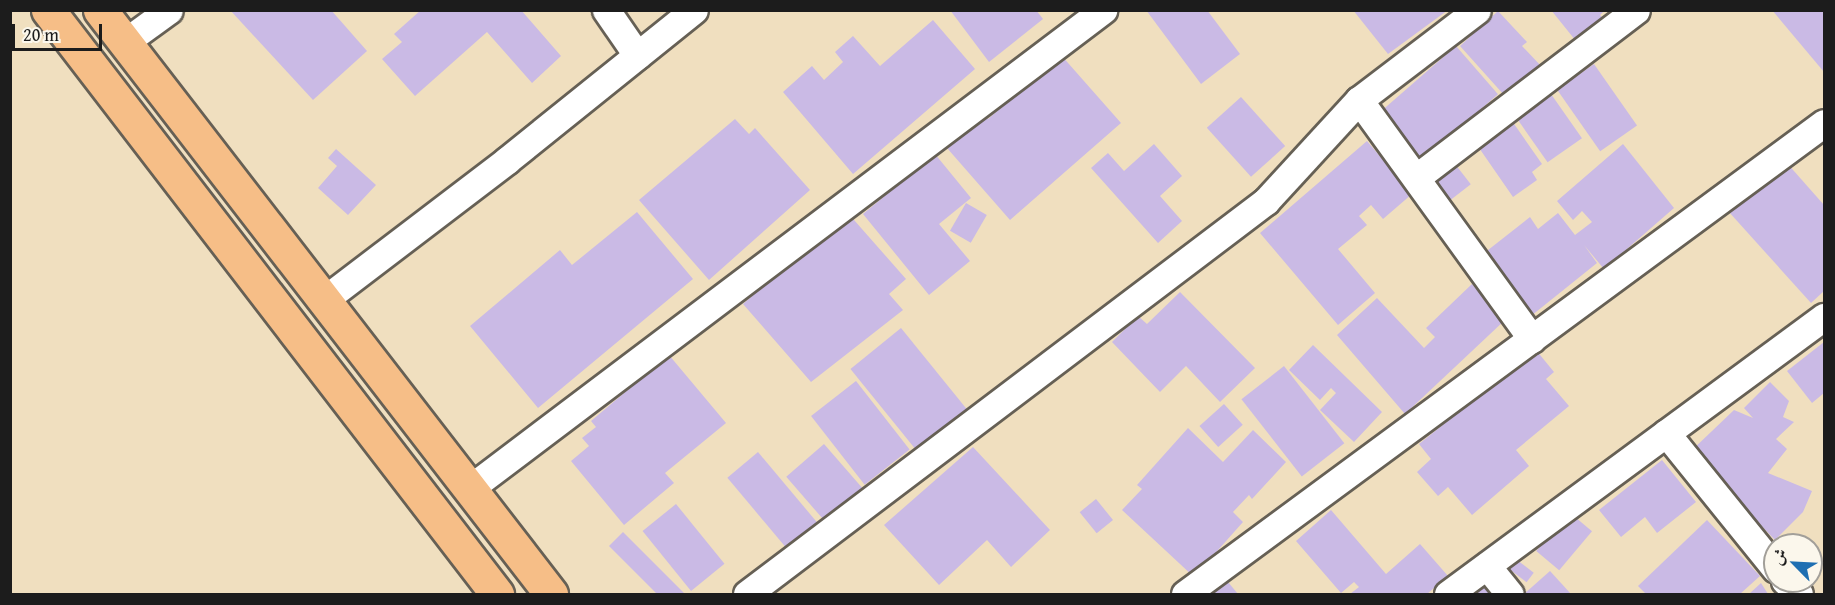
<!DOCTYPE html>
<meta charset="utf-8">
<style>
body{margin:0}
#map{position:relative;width:1835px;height:605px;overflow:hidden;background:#f0dfbf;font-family:"Gentium Book Plus",Amiri,serif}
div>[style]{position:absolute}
.building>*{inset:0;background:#cabae5;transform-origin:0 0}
.roads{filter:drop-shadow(2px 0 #666055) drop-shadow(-2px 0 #666055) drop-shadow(0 2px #666055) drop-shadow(0 -2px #666055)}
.street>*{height:27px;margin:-13.5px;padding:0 13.5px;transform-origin:13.5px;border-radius:13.5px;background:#fff}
.highway>*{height:33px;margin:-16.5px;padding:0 16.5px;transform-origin:16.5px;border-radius:16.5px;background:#f6be87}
span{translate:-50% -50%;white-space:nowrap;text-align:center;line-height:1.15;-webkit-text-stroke:4.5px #fbf7ec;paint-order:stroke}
.frame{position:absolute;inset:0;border:12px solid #1c1c1c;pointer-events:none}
.north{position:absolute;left:1763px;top:533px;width:60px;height:60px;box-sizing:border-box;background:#fbf7ec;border:2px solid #a29f99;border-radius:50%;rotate:294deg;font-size:16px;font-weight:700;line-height:24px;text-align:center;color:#1c1c1c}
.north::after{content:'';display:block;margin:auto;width:21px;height:27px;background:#1f6fb2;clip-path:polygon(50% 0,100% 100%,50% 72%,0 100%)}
.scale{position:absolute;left:12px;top:24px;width:90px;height:27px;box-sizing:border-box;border:3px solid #1c1c1c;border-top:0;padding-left:8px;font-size:18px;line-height:21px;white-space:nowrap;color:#1c1c1c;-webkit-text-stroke:4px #fbf7ec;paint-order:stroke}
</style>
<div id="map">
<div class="building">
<i style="clip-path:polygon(230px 10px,331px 10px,367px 51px,313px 100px)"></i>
<i style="clip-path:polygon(421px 10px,521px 10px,561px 56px,532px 83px,487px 32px,415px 96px,382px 59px,402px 42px,394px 34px)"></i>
<i style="clip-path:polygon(950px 10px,1036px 10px,1043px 19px,989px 62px)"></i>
<i style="clip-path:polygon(1146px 10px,1207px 10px,1240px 54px,1201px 84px)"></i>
<i style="clip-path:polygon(1353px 10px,1448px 10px,1388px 54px)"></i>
<i style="clip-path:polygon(1551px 10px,1605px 10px,1600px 15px,1604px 19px,1576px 41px)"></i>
<i style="clip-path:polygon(1772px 10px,1824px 10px,1824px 72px)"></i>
<i style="clip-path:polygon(1498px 11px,1527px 42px,1522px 46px,1541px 66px,1504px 95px,1460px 46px)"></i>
<i style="clip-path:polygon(933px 20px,975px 69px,853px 174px,783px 92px,812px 66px,824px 80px,843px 62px,835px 52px,853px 36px,880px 66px)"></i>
<i style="left:1456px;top:46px;width:64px;height:105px;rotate:49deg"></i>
<i style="clip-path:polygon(1061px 55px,1121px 123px,1010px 220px,947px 148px,985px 115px,988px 119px)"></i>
<i style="left:1594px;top:64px;width:75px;height:45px;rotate:55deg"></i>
<i style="left:1551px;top:94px;width:54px;height:42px;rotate:55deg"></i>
<i style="left:1241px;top:97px;width:66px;height:46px;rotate:48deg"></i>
<i style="clip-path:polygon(735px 119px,749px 134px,755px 128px,810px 190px,709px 280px,639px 200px)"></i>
<i style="clip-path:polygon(1512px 121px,1542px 164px,1532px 172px,1537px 180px,1513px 197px,1477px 145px)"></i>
<i style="clip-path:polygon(1367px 141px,1412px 194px,1383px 219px,1371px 205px,1359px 216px,1367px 225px,1338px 249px,1375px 293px,1338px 325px,1260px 233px)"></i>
<i style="clip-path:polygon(1154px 144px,1182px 176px,1160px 196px,1182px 221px,1158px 243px,1091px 168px,1108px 153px,1124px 171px)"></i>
<i style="clip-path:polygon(1623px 144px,1674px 208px,1604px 269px,1584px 245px,1597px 263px,1531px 316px,1483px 254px,1530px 217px,1538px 229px,1558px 213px,1575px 235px,1592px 222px,1582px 211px,1573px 220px,1557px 201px)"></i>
<i style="clip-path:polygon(336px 149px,376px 185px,348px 215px,318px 188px,337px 166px,328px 158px)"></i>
<i style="clip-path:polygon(935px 154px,971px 198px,939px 224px,970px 261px,929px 295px,863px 214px)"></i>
<i style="left:1448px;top:155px;width:37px;height:34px;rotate:52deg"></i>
<i style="clip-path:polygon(1786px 162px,1824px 205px,1824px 291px,1811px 303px,1729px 212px)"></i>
<i style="left:966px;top:203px;width:24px;height:32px;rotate:30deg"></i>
<i style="clip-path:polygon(637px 212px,693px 279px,538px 408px,470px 326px,560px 250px,572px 265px)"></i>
<i style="clip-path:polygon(847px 212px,906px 279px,889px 294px,903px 310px,811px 382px,743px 304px)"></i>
<i style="clip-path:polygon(1472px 284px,1505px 320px,1405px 414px,1337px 335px,1377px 298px,1424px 348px,1435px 337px,1426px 328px)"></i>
<i style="clip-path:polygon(1180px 292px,1255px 368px,1220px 402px,1186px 366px,1160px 392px,1112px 342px,1138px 316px,1147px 324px)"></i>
<i style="left:901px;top:328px;width:104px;height:65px;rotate:51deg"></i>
<i style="clip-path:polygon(1824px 342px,1824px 393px,1812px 403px,1787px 371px)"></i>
<i style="clip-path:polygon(1313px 345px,1382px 412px,1354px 442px,1320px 410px,1336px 393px,1331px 388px,1320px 400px,1289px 370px)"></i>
<i style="clip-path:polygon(1536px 350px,1554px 372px,1546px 379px,1569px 406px,1516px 450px,1529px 466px,1472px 515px,1448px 487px,1438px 496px,1417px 472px,1431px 459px,1419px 444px)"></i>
<i style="clip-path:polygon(669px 355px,726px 423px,665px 473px,674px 483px,624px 525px,571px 461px,589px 446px,582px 438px,596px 427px,591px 421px)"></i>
<i style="left:1284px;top:366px;width:98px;height:54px;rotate:52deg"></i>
<i style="left:856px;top:381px;width:87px;height:57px;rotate:52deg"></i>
<i style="clip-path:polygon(1770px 382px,1789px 401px,1783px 417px,1794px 422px,1776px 439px,1787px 449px,1768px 473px,1812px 491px,1803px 512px,1775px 540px,1690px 452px,1734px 410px,1753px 418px,1744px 408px)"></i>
<i style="left:1224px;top:404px;width:28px;height:33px;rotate:48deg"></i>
<i style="clip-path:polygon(1188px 428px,1223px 462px,1253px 430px,1286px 462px,1252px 499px,1249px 495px,1233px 512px,1243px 522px,1194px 577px,1122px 510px,1142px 489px,1137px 485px)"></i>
<i style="left:824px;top:444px;width:62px;height:50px;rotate:49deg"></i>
<i style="clip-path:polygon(973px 447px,1050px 530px,1011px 567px,987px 540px,939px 585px,884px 525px)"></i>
<i style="left:758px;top:452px;width:95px;height:40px;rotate:50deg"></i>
<i style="clip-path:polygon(1662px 460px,1696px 502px,1657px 533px,1645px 517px,1621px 537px,1599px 510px)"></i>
<i style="left:1096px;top:499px;width:27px;height:21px;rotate:51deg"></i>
<i style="left:676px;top:504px;width:77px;height:43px;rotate:51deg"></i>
<i style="clip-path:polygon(1331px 510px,1386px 574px,1420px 544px,1448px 576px,1427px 594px,1350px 594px,1359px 587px,1354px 582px,1341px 593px,1296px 541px)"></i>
<i style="left:1569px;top:512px;width:30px;height:51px;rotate:40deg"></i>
<i style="clip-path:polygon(1707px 520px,1760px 576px,1740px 594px,1646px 594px,1638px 586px)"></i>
<i style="clip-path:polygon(623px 532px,685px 594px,657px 594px,609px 546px)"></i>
<i style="left:1517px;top:560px;width:21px;height:12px;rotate:37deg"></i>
<i style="clip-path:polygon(1550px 571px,1571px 594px,1524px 594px)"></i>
<i style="clip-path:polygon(1228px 582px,1238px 594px,1213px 594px)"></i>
<i style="clip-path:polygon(1761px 583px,1768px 594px,1749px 594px)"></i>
<i style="clip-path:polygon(1486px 586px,1492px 594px,1476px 594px)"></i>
</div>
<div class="roads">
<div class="street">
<i style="left:606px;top:10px;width:55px;rotate:55.4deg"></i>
<i style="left:125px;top:42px;width:54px;rotate:-36deg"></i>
<i style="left:1359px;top:100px;width:295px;rotate:54.1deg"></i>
<i style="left:1417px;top:177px;width:275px;rotate:-37.3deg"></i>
<i style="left:325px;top:299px;width:228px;rotate:-37.3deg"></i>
<i style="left:506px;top:161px;width:241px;rotate:-38.8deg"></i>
<i style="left:1666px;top:433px;width:174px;rotate:51.1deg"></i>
<i style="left:469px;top:489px;width:795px;rotate:-37.07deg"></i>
<i style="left:1487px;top:566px;width:36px;rotate:51deg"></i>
<i style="left:1785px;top:581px;width:19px;rotate:43deg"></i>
<i style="left:747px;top:594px;width:651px;rotate:-37.13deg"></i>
<i style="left:1266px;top:201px;width:137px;rotate:-47.4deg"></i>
<i style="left:1359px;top:100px;width:148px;rotate:-37.3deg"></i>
<i style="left:1185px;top:594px;width:794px;rotate:-36.39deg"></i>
<i style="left:1448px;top:594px;width:467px;rotate:-36.4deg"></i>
</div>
<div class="highway">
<i style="left:48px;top:10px;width:737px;rotate:52.45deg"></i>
<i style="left:100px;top:10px;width:738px;rotate:52.32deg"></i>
</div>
</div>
<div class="frame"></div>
<div class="north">ش</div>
<div class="scale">20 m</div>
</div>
